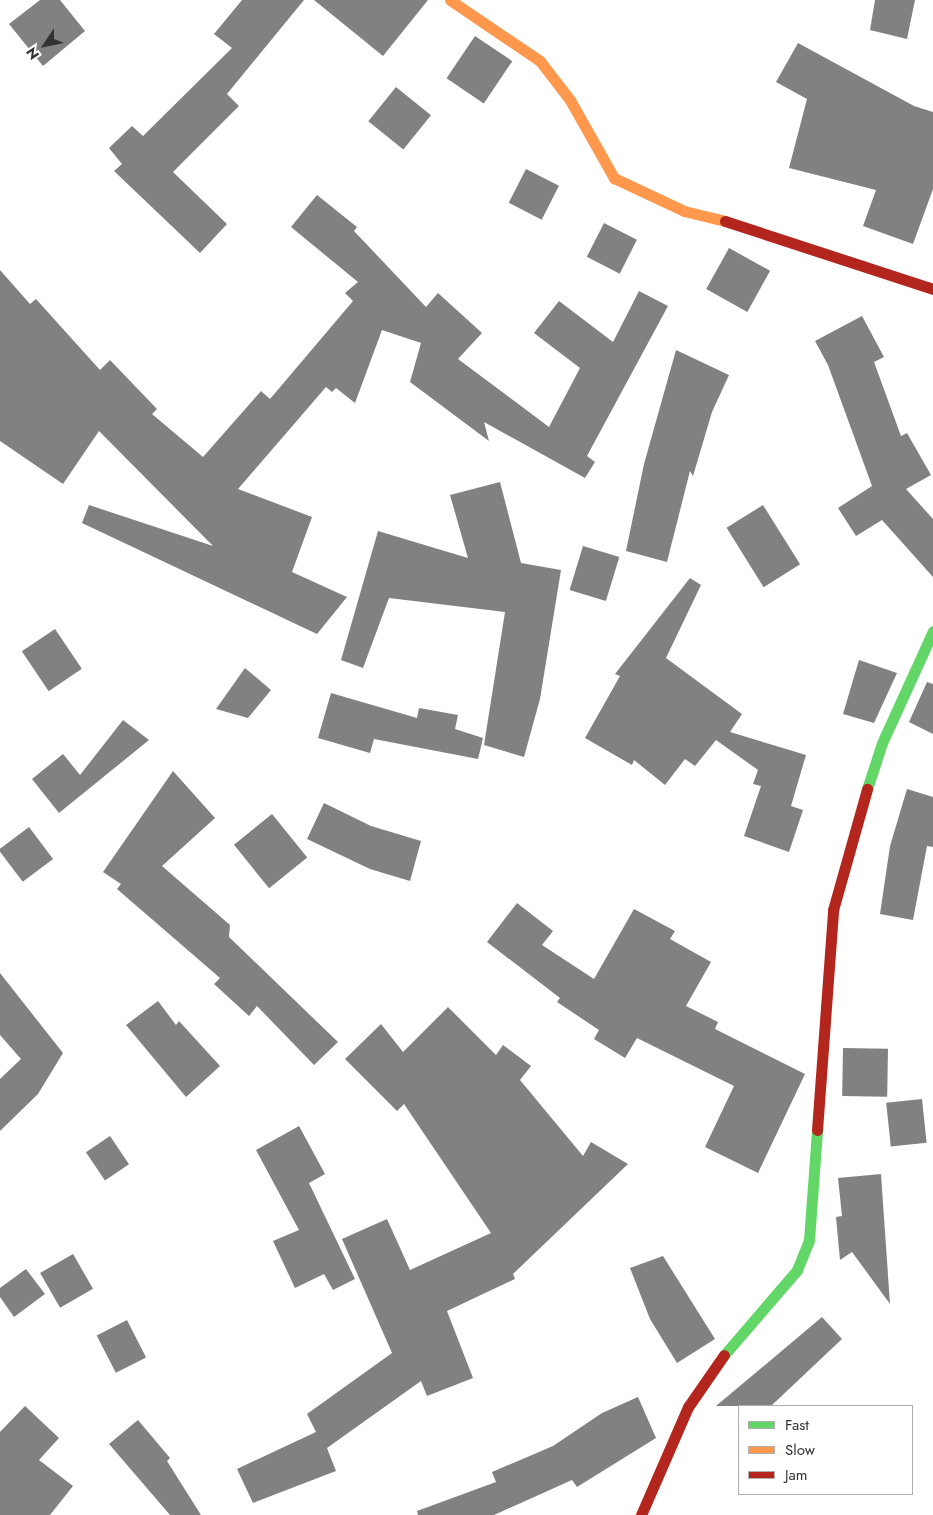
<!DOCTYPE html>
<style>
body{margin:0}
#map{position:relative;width:933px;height:1515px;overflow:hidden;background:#fff;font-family:Jost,sans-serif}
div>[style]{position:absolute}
.building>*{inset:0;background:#818181;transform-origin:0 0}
.fast>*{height:11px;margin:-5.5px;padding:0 5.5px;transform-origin:5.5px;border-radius:5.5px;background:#63d668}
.slow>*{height:11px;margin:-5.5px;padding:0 5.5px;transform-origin:5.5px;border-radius:5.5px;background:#ff974d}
.jam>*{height:11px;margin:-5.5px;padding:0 5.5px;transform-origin:5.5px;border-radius:5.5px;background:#b3261e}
span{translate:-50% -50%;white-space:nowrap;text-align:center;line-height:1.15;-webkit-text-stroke:5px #fff;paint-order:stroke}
.legend{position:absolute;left:738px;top:1405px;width:175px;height:90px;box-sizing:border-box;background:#fff;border:1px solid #adadad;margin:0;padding:6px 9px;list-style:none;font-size:15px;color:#333}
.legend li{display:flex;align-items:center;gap:10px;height:25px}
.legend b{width:25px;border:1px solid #adadad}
.north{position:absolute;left:20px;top:20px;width:50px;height:50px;-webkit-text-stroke:4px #fff;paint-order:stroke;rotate:236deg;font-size:14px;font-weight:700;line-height:20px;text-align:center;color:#333}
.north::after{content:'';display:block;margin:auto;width:18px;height:22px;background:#333;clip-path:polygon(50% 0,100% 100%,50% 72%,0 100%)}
</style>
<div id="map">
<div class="building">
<i style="clip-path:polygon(40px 0,60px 0,85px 31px,43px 66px,9px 24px)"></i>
<i style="clip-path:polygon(242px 0,304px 0,227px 94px,239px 106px,173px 172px,227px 224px,200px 253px,114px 171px,122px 164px,109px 148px,132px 126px,143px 136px,232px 48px,214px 34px)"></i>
<i style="clip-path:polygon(314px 0,428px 0,383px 56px)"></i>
<i style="clip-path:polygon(875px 0,915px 0,907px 39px,870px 30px)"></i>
<i style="left:475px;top:36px;width:45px;height:51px;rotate:34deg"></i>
<i style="clip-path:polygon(798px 43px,914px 106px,933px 112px,933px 189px,913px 244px,863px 226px,876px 190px,789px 168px,807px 99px,776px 82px)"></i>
<i style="left:396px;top:87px;width:45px;height:44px;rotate:39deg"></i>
<i style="left:526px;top:169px;width:37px;height:38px;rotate:27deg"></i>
<i style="clip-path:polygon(317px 195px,357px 227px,354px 231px,426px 307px,438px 293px,482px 333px,458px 359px,549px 427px,580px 368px,534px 333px,559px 301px,613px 342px,639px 291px,668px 306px,587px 456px,595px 462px,585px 478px,484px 422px,489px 441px,410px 382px,421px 343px,382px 330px,355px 403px,336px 388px,332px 392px,326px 387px,238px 489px,312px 517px,292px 572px,347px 597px,317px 634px,82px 523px,89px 505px,213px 546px,99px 431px,63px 484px,0 441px,0 270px,30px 304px,36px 299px,100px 370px,110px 360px,157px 409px,152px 414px,203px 457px,261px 391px,270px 399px,353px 301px,345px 293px,358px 282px,291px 227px)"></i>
<i style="left:604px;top:223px;width:37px;height:38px;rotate:27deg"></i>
<i style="left:729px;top:248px;width:47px;height:47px;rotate:29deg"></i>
<i style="clip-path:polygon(862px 316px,884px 357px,874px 362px,901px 436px,907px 433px,931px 475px,906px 489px,933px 519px,933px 577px,882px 520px,856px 536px,838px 508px,872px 486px,828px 365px,815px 341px)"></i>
<i style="clip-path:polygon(676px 350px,729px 375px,712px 412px,693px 476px,690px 471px,667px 562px,626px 551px,644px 464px)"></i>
<i style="clip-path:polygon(500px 482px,521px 563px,561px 570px,540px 699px,524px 757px,484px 745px,505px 612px,389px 598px,363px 668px,341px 660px,378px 531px,468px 558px,450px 495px)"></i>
<i style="left:763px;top:505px;width:70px;height:43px;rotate:58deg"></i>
<i style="left:583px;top:546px;width:38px;height:46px;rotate:17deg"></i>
<i style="clip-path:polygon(690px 578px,701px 585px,666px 658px,742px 714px,730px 732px,806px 755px,791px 806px,803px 810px,789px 852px,744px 836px,761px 786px,753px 784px,758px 770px,716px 740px,695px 766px,685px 759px,665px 785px,634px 760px,632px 765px,585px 738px,620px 676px,615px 674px)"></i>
<i style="left:55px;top:629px;width:48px;height:40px;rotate:56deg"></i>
<i style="clip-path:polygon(859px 660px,897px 673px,874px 723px,843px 714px)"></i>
<i style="clip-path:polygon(245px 668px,271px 690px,248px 718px,216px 709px)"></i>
<i style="clip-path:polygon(927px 682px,933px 684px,933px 734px,909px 722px)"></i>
<i style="clip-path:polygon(331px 693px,417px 718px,419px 708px,458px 715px,455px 729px,483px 738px,478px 759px,374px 739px,370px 753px,318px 738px)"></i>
<i style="clip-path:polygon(123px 720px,149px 740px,59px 813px,32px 779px,63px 754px,80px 775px)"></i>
<i style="clip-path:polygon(173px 771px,215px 818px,162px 866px,230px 925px,229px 937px,338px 1042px,314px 1065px,257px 1006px,249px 1016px,214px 984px,220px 978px,117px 889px,121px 884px,103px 872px)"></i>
<i style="clip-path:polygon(907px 789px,933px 797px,933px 847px,927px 846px,913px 920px,880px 914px,890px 846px)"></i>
<i style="clip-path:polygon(324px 803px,371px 826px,421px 841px,410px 881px,370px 869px,307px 839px)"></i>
<i style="left:272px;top:814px;width:56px;height:49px;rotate:51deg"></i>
<i style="left:29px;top:827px;width:40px;height:38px;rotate:53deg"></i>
<i style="clip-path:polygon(517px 903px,553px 931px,542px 945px,594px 979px,634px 909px,675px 931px,670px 939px,711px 962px,686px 1006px,718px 1022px,715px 1029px,805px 1074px,758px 1173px,705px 1147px,734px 1086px,637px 1038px,625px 1058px,594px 1039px,599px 1030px,557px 1002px,560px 998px,487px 942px)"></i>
<i style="clip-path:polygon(0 973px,63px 1053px,38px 1094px,0 1131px,0 1079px,21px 1059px,0 1035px)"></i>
<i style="clip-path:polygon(158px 1001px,176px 1025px,179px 1021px,220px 1066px,186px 1097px,126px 1025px)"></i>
<i style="clip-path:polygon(448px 1007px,496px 1055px,503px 1045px,531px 1066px,520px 1080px,583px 1156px,591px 1142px,628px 1164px,513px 1274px,515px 1279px,447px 1311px,473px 1378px,427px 1396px,421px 1381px,327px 1448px,336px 1471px,253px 1503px,237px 1469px,316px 1432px,307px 1414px,392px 1353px,342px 1239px,387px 1219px,410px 1270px,491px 1233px,404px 1104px,397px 1111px,345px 1059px,381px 1024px,403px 1052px)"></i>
<i style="left:843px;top:1048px;width:45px;height:48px;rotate:1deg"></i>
<i style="left:922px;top:1099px;width:44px;height:36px;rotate:84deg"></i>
<i style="clip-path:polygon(299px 1126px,325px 1174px,309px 1183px,355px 1279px,333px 1290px,324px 1274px,295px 1288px,273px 1241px,299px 1230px,256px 1150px)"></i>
<i style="left:110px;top:1136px;width:34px;height:29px;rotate:56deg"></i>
<i style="clip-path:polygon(881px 1174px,890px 1304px,852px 1252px,840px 1260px,836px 1217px,842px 1216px,838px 1178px)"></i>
<i style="left:73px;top:1254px;width:40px;height:38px;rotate:60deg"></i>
<i style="clip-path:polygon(663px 1256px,715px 1339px,677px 1363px,650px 1319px,630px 1268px)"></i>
<i style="clip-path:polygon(26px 1269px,45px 1294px,14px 1317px,0 1297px,0 1288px)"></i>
<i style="clip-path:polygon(822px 1317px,842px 1339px,771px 1406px,716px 1406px)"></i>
<i style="left:127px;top:1320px;width:42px;height:34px;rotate:63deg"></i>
<i style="clip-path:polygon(638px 1397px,656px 1438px,577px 1487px,572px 1480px,494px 1515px,418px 1515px,417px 1511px,496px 1482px,492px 1472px,553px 1446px,602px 1413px)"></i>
<i style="clip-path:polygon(25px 1406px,59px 1438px,39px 1460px,73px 1486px,50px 1515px,0 1515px,0 1432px)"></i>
<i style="clip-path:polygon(138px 1420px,170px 1458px,167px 1461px,201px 1515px,170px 1515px,109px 1444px)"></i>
</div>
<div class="fast">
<i style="left:867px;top:789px;width:48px;rotate:-71.9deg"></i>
<i style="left:882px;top:743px;width:123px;rotate:-65.5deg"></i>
<i style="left:724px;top:1355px;width:112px;rotate:-49.3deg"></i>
<i style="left:797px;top:1270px;width:32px;rotate:-68deg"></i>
<i style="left:809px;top:1240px;width:110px;rotate:-85.8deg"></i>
</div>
<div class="slow">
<i style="left:450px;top:0;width:109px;rotate:34.1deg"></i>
<i style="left:540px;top:61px;width:49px;rotate:52.4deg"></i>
<i style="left:570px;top:100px;width:90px;rotate:60.6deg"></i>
<i style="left:614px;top:178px;width:77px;rotate:25.2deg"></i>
<i style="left:684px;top:211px;width:42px;rotate:13.7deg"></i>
</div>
<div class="jam">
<i style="left:725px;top:221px;width:219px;rotate:18.1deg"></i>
<i style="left:817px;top:1130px;width:221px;rotate:-85.8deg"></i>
<i style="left:833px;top:910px;width:126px;rotate:-74.3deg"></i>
<i style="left:641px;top:1515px;width:118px;rotate:-66.5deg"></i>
<i style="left:688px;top:1407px;width:63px;rotate:-55.3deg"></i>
</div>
<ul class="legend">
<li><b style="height:6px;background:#63d668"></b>Fast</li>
<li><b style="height:6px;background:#ff974d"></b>Slow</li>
<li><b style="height:6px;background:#b3261e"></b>Jam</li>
</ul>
<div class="north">N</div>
</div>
